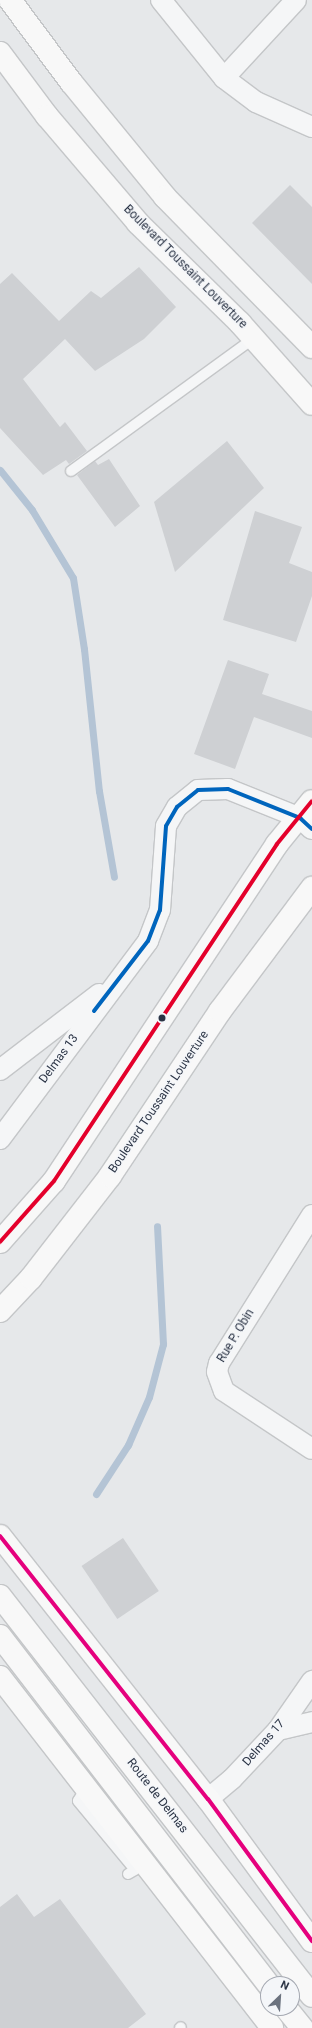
<!DOCTYPE html>
<style>
body{margin:0}
#map{position:relative;width:312px;height:2028px;overflow:hidden;background:#e6e8ea;font-family:Roboto,sans-serif}
div>[style]{position:absolute}
.stream>*{height:7px;margin:-3.5px;padding:0 3.5px;transform-origin:3.5px;border-radius:3.5px;background:#b4c4d5}
.building>*{inset:0;background:#ced0d3;transform-origin:0 0}
.roads{filter:drop-shadow(1px 0 #c4c6c8) drop-shadow(-1px 0 #c4c6c8) drop-shadow(0 1px #c4c6c8) drop-shadow(0 -1px #c4c6c8)}
.lane>*{height:10px;margin:-5px;padding:0 5px;transform-origin:5px;border-radius:5px;background:#f5f6f7}
.street>*{height:20px;margin:-10px;padding:0 10px;transform-origin:10px;border-radius:10px;background:#f5f6f7}
.secondary>*{height:22px;margin:-11px;padding:0 11px;transform-origin:11px;border-radius:11px;background:#f8f8f8}
.primary>*{height:22px;margin:-11px;padding:0 11px;transform-origin:11px;border-radius:11px;background:#f8f8f8}
.bus-1>*{height:4px;margin:-2px;padding:0 2px;transform-origin:2px;border-radius:2px;background:#0065bd}
.bus-2>*{height:4px;margin:-2px;padding:0 2px;transform-origin:2px;border-radius:2px;background:#e4002b}
.bus-3>*{height:4px;margin:-2px;padding:0 2px;transform-origin:2px;border-radius:2px;background:#e5007d}
.dots>*{width:11px;height:11px;translate:-50% -50%;box-sizing:border-box;border:2px solid #f4f6f9;border-radius:50%}
span{translate:-50% -50%;white-space:nowrap;text-align:center;line-height:1.15;-webkit-text-stroke:3px #f4f6f9;paint-order:stroke}
.street-label{font-size:12px;color:#2b3445}
.north{position:absolute;left:260px;top:1976px;width:40px;height:40px;box-sizing:border-box;background:#f4f6f9;border:1px solid #a4a8b1;border-radius:50%;rotate:25deg;font-size:11px;font-weight:700;line-height:16px;text-align:center;color:#2b3445}
.north::after{content:'';display:block;margin:auto;width:14px;height:18px;background:#6c737f;clip-path:polygon(50% 0,100% 100%,50% 72%,0 100%)}
</style>
<div id="map">
<div class="stream">
<i style="left:0;top:470px;width:51px;rotate:51.3deg"></i>
<i style="left:32px;top:510px;width:79px;rotate:58.9deg"></i>
<i style="left:73px;top:578px;width:72px;rotate:81.2deg"></i>
<i style="left:84px;top:649px;width:143px;rotate:84deg"></i>
<i style="left:99px;top:791px;width:87px;rotate:80.1deg"></i>
<i style="left:96px;top:1494px;width:59px;rotate:-56.9deg"></i>
<i style="left:128px;top:1445px;width:52px;rotate:-66.4deg"></i>
<i style="left:149px;top:1397px;width:55px;rotate:-75.2deg"></i>
<i style="left:163px;top:1344px;width:118px;rotate:-92.9deg"></i>
</div>
<div class="building">
<i style="clip-path:polygon(290px 185px,312px 207px,312px 284px,252px 223px)"></i>
<i style="clip-path:polygon(139px 267px,176px 307px,144px 339px,95px 371px,65px 339px,23px 379px,60px 427px,65px 422px,87px 451px,69px 464px,66px 460px,43px 475px,0 428px,0 284px,12px 273px,59px 321px,91px 291px,101px 298px)"></i>
<i style="clip-path:polygon(227px 441px,264px 488px,175px 572px,154px 502px)"></i>
<i style="clip-path:polygon(109px 459px,140px 506px,115px 527px,77px 475px,95px 461px,98px 465px)"></i>
<i style="clip-path:polygon(255px 511px,302px 527px,289px 563px,312px 572px,312px 596px,296px 642px,223px 620px)"></i>
<i style="clip-path:polygon(228px 660px,269px 674px,262px 694px,312px 711px,312px 738px,254px 717px,235px 769px,194px 754px)"></i>
<i style="left:123px;top:1538px;width:64px;height:50px;rotate:56deg"></i>
<i style="clip-path:polygon(17px 1894px,34px 1917px,60px 1899px,146px 2014px,128px 2028px,0 2028px,0 1907px)"></i>
</div>
<div class="roads">
<div class="lane">
<i style="left:71px;top:471px;width:226px;rotate:-36deg"></i>
<i style="left:86px;top:1788px;width:15px;rotate:122deg"></i>
<i style="left:78px;top:1801px;width:89px;rotate:50.4deg"></i>
<i style="left:135px;top:1870px;width:8px;rotate:150deg"></i>
<i style="left:180px;top:2028px;width:1px;rotate:-45deg"></i>
</div>
<div class="street">
<i style="left:161px;top:0;width:100px;rotate:51.1deg"></i>
<i style="left:224px;top:78px;width:40px;rotate:37deg"></i>
<i style="left:256px;top:102px;width:61px;rotate:24.1deg"></i>
<i style="left:224px;top:78px;width:106px;rotate:-47.3deg"></i>
<i style="left:0;top:1070px;width:125px;rotate:-37.5deg"></i>
<i style="left:0;top:1139px;width:247px;rotate:-53.2deg"></i>
<i style="left:148px;top:941px;width:33px;rotate:-69deg"></i>
<i style="left:160px;top:910px;width:84px;rotate:-85.9deg"></i>
<i style="left:166px;top:826px;width:22px;rotate:-60deg"></i>
<i style="left:177px;top:807px;width:27px;rotate:-39deg"></i>
<i style="left:198px;top:790px;width:30px;rotate:-2deg"></i>
<i style="left:228px;top:789px;width:78px;rotate:21.9deg"></i>
<i style="left:300px;top:818px;width:16px;rotate:43deg"></i>
<i style="left:312px;top:1215px;width:175px;rotate:122.1deg"></i>
<i style="left:219px;top:1363px;width:9px;rotate:103deg"></i>
<i style="left:217px;top:1372px;width:20px;rotate:70deg"></i>
<i style="left:224px;top:1391px;width:105px;rotate:33.4deg"></i>
<i style="left:278px;top:1730px;width:35px;rotate:-13deg"></i>
<i style="left:208px;top:1799px;width:31px;rotate:-40deg"></i>
<i style="left:232px;top:1779px;width:67px;rotate:-46.8deg"></i>
<i style="left:278px;top:1730px;width:60px;rotate:-55.2deg"></i>
</div>
<div class="secondary">
<i style="left:10px;top:0;width:102px;rotate:53.4deg"></i>
<i style="left:71px;top:82px;width:149px;rotate:50.7deg"></i>
<i style="left:165px;top:197px;width:210px;rotate:45.6deg"></i>
<i style="left:0;top:53px;width:79px;rotate:53.3deg"></i>
<i style="left:47px;top:116px;width:140px;rotate:49.6deg"></i>
<i style="left:138px;top:223px;width:143px;rotate:44.4deg"></i>
<i style="left:240px;top:323px;width:108px;rotate:48.4deg"></i>
<i style="left:0;top:1242px;width:81px;rotate:-48.5deg"></i>
<i style="left:54px;top:1181px;width:404px;rotate:-56.5deg"></i>
<i style="left:277px;top:844px;width:55px;rotate:-50.9deg"></i>
<i style="left:0;top:1311px;width:45px;rotate:-46.8deg"></i>
<i style="left:31px;top:1278px;width:129px;rotate:-52.2deg"></i>
<i style="left:110px;top:1176px;width:198px;rotate:-56.3deg"></i>
<i style="left:220px;top:1011px;width:154px;rotate:-53.2deg"></i>
</div>
<div class="primary">
<i style="left:0;top:1536px;width:335px;rotate:51.7deg"></i>
<i style="left:208px;top:1799px;width:176px;rotate:53.8deg"></i>
<i style="left:0;top:1596px;width:507px;rotate:52.05deg"></i>
<i style="left:0;top:1636px;width:439px;rotate:52.4deg"></i>
<i style="left:0;top:1677px;width:444px;rotate:52.2deg"></i>
<i style="left:286px;top:2008px;width:26px;rotate:51deg"></i>
</div>
</div>
<div class="bus-1">
<i style="left:94px;top:1011px;width:88px;rotate:-52.4deg"></i>
<i style="left:148px;top:941px;width:33px;rotate:-69deg"></i>
<i style="left:160px;top:910px;width:84px;rotate:-85.9deg"></i>
<i style="left:166px;top:826px;width:22px;rotate:-60deg"></i>
<i style="left:177px;top:807px;width:27px;rotate:-39deg"></i>
<i style="left:198px;top:790px;width:30px;rotate:-2deg"></i>
<i style="left:228px;top:789px;width:78px;rotate:21.9deg"></i>
<i style="left:300px;top:818px;width:16px;rotate:43deg"></i>
</div>
<div class="bus-2">
<i style="left:0;top:1242px;width:81px;rotate:-48.5deg"></i>
<i style="left:54px;top:1181px;width:404px;rotate:-56.5deg"></i>
<i style="left:277px;top:844px;width:55px;rotate:-50.9deg"></i>
</div>
<div class="bus-3">
<i style="left:0;top:1536px;width:335px;rotate:51.7deg"></i>
<i style="left:208px;top:1799px;width:176px;rotate:53.8deg"></i>
</div>
<div class="dots">
<i style="left:162px;top:1018px;background:#2b3445"></i>
</div>
<div class="street-label">
<span style="left:185px;top:267px;rotate:45deg">Boulevard Toussaint Louverture</span>
<span style="left:59px;top:1059px;rotate:-54deg">Delmas 13</span>
<span style="left:159px;top:1102px;rotate:-56deg">Boulevard Toussaint Louverture</span>
<span style="left:236px;top:1336px;rotate:-59deg">Rue P. Obin</span>
<span style="left:264px;top:1743px;rotate:-49deg">Delmas 17</span>
<span style="left:157px;top:1796px;rotate:52deg">Route de Delmas</span>
</div>
<div class="north">N</div>
</div>
